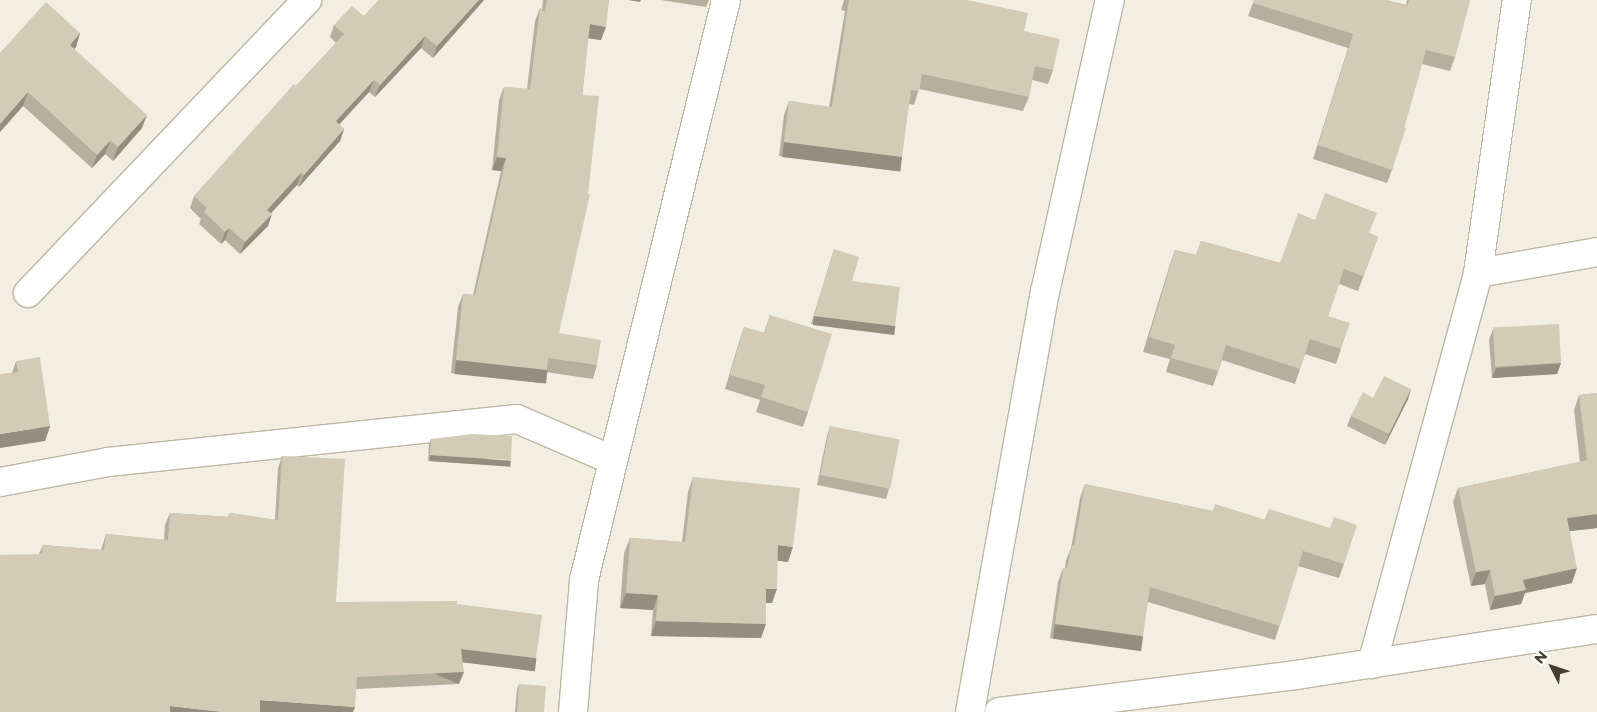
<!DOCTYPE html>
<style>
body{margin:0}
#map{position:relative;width:1597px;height:712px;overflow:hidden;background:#f2eee1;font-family:Montserrat,sans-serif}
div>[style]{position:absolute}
.roads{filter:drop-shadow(1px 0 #bdb7a4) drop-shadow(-1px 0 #bdb7a4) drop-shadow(0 1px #bdb7a4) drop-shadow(0 -1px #bdb7a4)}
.minor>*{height:28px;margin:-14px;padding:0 14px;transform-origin:14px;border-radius:14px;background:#fff}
.wall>*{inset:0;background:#b5af9d}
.shaded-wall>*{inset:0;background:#948e7f;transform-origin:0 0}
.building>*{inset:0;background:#d3cbb6;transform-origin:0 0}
span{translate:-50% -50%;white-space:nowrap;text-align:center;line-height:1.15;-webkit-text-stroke:5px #fff;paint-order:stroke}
.north{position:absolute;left:1527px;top:642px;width:50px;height:50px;-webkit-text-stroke:4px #fff;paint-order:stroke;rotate:311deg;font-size:14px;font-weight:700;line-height:20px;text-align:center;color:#433e32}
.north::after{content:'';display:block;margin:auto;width:18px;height:22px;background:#433e32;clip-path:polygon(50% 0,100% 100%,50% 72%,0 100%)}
</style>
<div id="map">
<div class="roads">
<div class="minor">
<i style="left:1478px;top:273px;width:121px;rotate:-10deg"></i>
<i style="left:28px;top:293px;width:405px;rotate:-46.4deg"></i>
<i style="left:0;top:482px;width:110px;rotate:-10.5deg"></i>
<i style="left:108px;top:462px;width:411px;rotate:-6deg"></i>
<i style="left:517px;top:419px;width:103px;rotate:23.3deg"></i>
<i style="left:1372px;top:664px;width:405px;rotate:-74.8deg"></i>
<i style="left:1478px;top:273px;width:276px;rotate:-81.9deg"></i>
<i style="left:573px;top:712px;width:132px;rotate:-85.2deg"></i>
<i style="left:584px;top:580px;width:597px;rotate:-76.24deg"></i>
<i style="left:970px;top:712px;width:427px;rotate:-79.9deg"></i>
<i style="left:1045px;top:292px;width:299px;rotate:-77.5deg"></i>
<i style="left:999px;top:712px;width:299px;rotate:-7.1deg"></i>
<i style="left:1296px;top:675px;width:304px;rotate:-8.7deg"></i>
</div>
</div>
<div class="wall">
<i style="clip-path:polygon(379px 0,484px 0,433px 58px,421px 48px,375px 97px,369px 92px,339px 125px,344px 129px,340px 141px,299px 187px,297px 185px,271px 213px,268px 226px,240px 254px,225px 240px,221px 244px,199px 224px,201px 219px,190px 208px,194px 196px,296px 86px,336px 43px,330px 37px,334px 25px,364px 16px)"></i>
<i style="clip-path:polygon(543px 0,609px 0,601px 40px,588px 38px,559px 333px,597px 365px,593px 379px,546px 372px,542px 383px,451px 373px,458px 307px,463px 294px,473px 295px,501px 171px,492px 170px,499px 100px,504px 87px,527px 89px,535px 21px,540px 8px,542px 10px)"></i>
<i style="clip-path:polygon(661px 0,709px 0,706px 7px)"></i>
<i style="clip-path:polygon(844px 0,967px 0,1024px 31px,1053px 70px,1048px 84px,1032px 80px,1029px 97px,1023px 111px,919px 89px,914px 105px,909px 104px,896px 171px,779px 156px,784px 115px,789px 101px,829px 107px,845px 11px,841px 10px)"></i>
<i style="clip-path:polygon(1254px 0,1386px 0,1406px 5px,1407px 0,1470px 0,1455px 57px,1450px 71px,1422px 64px,1392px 170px,1387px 183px,1313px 159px,1348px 48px,1248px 16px)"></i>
<i style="clip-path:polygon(80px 33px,76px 47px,74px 49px,142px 128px,113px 161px,105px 154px,92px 168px,23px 106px,0 132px,0 53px)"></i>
<i style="clip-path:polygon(1315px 220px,1369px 233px,1378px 237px,1358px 291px,1339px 284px,1328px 316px,1341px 349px,1336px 364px,1305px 354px,1295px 384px,1222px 360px,1213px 386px,1166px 372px,1170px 359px,1143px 352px,1170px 264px,1175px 250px,1196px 255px,1201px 241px,1280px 263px)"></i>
<i style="clip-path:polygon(834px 249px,852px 281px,895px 326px,892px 334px,811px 324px)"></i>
<i style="clip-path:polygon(770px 315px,808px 412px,803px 427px,756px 412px,760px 400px,725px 389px,739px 342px,744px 327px,764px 333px)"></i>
<i style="clip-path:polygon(1493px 329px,1561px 363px,1557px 374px,1492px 378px,1489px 340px)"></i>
<i style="clip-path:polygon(16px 361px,50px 426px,45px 441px,12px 373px)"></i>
<i style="clip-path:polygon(1411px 389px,1408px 399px,1385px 445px,1347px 426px,1351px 416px)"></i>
<i style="clip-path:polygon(1597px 393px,1597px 528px,1570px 531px,1572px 583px,1525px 593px,1521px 604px,1490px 610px,1485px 584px,1471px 586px,1453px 502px,1458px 488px,1580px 462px,1574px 410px,1579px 395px)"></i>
<i style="clip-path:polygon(830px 426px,889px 489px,886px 499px,817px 485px,827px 436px)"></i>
<i style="clip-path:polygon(431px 439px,509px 466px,428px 461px,429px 444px)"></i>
<i style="clip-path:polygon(282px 456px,336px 602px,457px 604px,536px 658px,532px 671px,463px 662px,459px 684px,357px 689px,39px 554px,43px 545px,101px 550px,102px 547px,106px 534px,164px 540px,165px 525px,170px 513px,228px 517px,229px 513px,275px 520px,278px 468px)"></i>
<i style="clip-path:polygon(693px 477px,788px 562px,777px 560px,772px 603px,766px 603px,761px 638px,651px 636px,653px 610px,620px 608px,624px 553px,630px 538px,682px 542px,688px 492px)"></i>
<i style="clip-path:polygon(1085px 484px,1212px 511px,1265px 520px,1269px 509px,1344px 564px,1339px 578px,1298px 566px,1275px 640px,1148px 602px,1138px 650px,1050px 638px,1058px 582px,1063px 568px,1065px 568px,1066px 560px,1071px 548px,1080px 498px)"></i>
<i style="clip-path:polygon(519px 684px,543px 712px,515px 712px,517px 689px)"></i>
</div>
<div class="shaded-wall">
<i style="clip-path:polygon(479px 0,484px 0,433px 58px,437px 46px)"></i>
<i style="clip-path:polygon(628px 0,641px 0,640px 2px)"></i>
<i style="clip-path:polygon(590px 24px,606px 27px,601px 40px,585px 38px)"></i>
<i style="clip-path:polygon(80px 33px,76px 47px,65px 58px,70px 45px)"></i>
<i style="clip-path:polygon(425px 36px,421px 48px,375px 97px,380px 85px)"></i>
<i style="clip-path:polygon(374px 80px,369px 92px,331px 133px,336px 121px)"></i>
<i style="clip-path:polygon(28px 92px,23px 106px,0 132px,0 124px)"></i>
<i style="clip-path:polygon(147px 115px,142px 128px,113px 161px,118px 147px)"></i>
<i style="clip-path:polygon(344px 129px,340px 141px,299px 187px,304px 175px)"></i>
<i style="clip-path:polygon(110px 141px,105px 154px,92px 168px,97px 155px)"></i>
<i style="left:784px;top:142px;width:119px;height:15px;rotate:7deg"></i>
<i style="clip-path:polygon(497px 157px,506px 158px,501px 171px,492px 170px)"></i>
<i style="clip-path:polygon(301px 173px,297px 185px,263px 222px,267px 210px)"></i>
<i style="clip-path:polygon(272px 214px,268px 226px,240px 254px,245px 242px)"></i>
<i style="clip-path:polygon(229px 228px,225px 240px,221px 244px,225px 232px)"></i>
<i style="left:814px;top:316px;width:82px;height:9px;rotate:7deg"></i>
<i style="left:456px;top:360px;width:92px;height:14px;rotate:6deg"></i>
<i style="clip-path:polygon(1561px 363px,1557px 374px,1492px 378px,1496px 368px)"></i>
<i style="clip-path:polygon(1411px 389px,1408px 399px,1385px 445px,1389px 434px)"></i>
<i style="clip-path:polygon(50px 426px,45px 441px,0 448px,0 434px)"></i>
<i style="left:430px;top:455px;width:81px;height:6px;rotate:4deg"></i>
<i style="clip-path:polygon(1597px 514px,1597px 528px,1562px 532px,1567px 518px)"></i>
<i style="clip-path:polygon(778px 545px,793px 547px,788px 562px,772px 560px)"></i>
<i style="clip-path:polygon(1577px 568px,1572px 583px,1525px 593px,1521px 604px,1490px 610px,1495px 596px,1523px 580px)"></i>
<i style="clip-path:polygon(1490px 570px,1485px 584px,1471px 586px,1476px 572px)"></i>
<i style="clip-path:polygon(766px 589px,777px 589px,772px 603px,760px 603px)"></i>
<i style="clip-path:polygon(626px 593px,658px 595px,653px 610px,620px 608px)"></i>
<i style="clip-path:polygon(656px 621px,766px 624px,761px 638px,651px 636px)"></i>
<i style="left:1055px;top:624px;width:89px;height:15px;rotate:8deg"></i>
<i style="left:461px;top:649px;width:76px;height:13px;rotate:7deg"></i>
<i style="left:464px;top:672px;width:13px;height:107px;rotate:113deg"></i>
<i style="clip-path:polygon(260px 700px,355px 707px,353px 712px,255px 712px)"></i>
<i style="clip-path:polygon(170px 706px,224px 712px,168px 712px)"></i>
</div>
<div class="building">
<i style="clip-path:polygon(379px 0,479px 0,437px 46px,425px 36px,380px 85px,374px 80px,336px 121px,344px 129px,304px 175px,301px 173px,267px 210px,272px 214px,245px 242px,229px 228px,225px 232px,204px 212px,207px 208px,194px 196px,294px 84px,296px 86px,344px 34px,334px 25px,352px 6px,364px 16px)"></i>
<i style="clip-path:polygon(547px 0,609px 0,606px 27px,590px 24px,582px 95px,599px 96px,588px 194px,590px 194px,559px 333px,601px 340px,597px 365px,548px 358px,547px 370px,456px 360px,463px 294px,475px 295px,506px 158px,497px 157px,504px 87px,530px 89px,540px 8px,545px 12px)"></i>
<i style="clip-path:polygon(849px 0,967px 0,1028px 13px,1024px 31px,1060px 39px,1053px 70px,1035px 66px,1029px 97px,922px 74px,919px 91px,911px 90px,902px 157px,784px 142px,789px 101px,832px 107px)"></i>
<i style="clip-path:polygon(1254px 0,1386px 0,1407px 6px,1409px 0,1470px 0,1455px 57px,1426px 50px,1404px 128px,1406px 128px,1392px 170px,1318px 145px,1353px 34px,1253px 3px)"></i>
<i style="clip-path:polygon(46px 2px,80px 33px,70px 45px,147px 115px,118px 147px,110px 141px,97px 155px,28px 92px,0 124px,0 53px)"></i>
<i style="clip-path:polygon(1325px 193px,1377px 213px,1369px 233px,1378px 237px,1363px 276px,1344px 269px,1328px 316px,1350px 323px,1341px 349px,1310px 339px,1300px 369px,1226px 345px,1218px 371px,1171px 358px,1175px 345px,1149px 337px,1175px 250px,1196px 255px,1201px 241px,1280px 263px,1298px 213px,1315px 220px)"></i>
<i style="clip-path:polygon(834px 249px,859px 257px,852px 281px,900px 287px,895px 326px,814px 316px)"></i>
<i style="clip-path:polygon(770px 315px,832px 334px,808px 412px,761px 397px,765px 385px,730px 375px,744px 327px,765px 333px)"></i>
<i style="left:1559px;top:324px;width:39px;height:66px;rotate:87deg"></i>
<i style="clip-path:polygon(40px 357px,50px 426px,0 434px,0 374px,18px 372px,16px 361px)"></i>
<i style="clip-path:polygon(1384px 376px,1411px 389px,1389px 434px,1351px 416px,1363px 392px,1373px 398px)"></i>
<i style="clip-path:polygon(1597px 393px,1597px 514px,1567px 518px,1577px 568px,1523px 580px,1526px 590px,1495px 596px,1490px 570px,1476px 572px,1458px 488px,1587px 460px,1579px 395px)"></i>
<i style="left:830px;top:426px;width:71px;height:50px;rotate:11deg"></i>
<i style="clip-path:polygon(472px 434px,512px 436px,511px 460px,430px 455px,431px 439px)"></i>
<i style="clip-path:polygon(282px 456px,345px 459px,336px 602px,457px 601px,457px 604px,542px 615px,536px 658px,461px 649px,464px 672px,357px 677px,355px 707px,260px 700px,260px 712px,224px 712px,170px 706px,170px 712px,0 712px,0 555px,42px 554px,43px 545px,104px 550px,106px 534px,168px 540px,170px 513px,229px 517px,229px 513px,278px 520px)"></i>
<i style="clip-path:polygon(693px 477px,800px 488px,793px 547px,778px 545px,777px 589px,766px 589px,766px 624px,656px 621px,658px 595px,626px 593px,630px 538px,685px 542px)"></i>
<i style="clip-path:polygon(1085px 484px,1213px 511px,1215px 504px,1266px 520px,1269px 509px,1330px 528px,1334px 517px,1357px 525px,1344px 564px,1303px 551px,1280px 626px,1150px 587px,1143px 636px,1055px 624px,1063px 568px,1067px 568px,1072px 546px,1074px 546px)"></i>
<i style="left:519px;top:684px;width:27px;height:28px;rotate:4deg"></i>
</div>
<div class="north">N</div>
</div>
